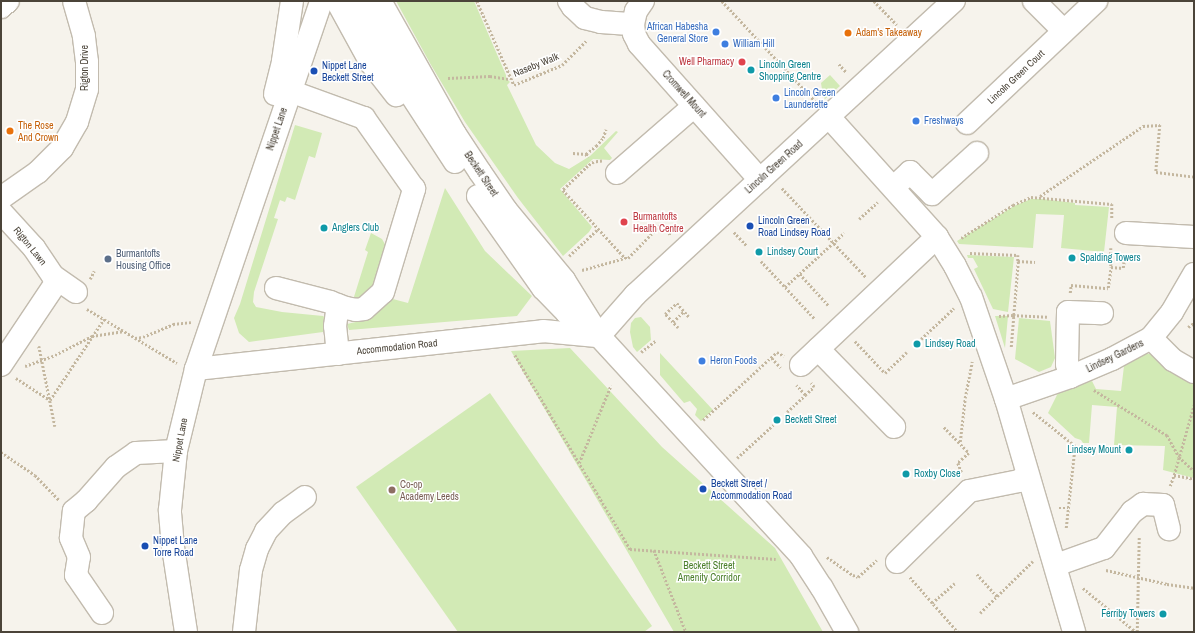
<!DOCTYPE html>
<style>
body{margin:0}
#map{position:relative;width:1195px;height:633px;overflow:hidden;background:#f6f3ec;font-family:"Archivo Narrow",sans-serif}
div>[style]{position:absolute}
.green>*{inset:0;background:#d2eab5}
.path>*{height:2.5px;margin-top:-1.25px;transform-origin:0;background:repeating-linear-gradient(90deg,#c4b79f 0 2px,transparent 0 4px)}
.roads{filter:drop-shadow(1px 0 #c2bbae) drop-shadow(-1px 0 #c2bbae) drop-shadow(0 1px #c2bbae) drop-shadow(0 -1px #c2bbae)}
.minor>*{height:22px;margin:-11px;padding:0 11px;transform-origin:11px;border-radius:11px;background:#fff}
.dots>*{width:11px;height:11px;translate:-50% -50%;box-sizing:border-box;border:2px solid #fff;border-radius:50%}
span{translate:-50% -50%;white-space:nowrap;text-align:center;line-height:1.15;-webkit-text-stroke:3px #fff;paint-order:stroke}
.shop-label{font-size:10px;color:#366cbe}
.right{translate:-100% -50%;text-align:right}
.left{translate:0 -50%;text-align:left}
.food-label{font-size:10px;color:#c56008}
.health-label{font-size:10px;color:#be3a42}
.culture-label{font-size:10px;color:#0d838f}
.transit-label{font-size:10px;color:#164399}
.street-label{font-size:10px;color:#4b4439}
.service-label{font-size:10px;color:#4e5e75}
.education-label{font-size:10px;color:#785e54}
.park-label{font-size:10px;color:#4a7f2a}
.frame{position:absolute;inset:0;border:2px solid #4b4439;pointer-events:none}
</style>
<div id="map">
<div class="green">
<i style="clip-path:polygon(396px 1px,474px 1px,506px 75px,506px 78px,510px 82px,507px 85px,536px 145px,555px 163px,569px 169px,590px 156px,616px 131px,618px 132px,604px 148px,612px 158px,610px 160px,593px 159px,560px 189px,592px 227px,589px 232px,563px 256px,518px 198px,465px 122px,431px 65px)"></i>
<i style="clip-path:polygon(830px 75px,840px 86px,825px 99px,823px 96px,821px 83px)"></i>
<i style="clip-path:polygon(295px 125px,322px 133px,315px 158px,309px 156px,295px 200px,287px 197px,285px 202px,280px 200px,274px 218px,278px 219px,254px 292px,253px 302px,256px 307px,282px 312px,323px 316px,327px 319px,327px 327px,323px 332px,249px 342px,239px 333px,234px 318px,240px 304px)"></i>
<i style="clip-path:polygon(445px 188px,485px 251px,532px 296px,517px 316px,349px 330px,347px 324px,369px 319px,389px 298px,408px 303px)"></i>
<i style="clip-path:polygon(1031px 199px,1042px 199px,1075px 203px,1075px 205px,1109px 207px,1104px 252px,1061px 248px,1064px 215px,1036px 214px,1033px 248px,959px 244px,957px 241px,1014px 206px)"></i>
<i style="clip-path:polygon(371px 233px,382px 239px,386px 246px,375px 285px,365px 298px,353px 300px,368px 252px,365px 250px)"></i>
<i style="clip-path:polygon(967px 255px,1014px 257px,1008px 312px,993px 309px,974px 269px,978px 267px,973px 258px,968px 258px)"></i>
<i style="clip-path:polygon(995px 316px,1008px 316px,1005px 348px)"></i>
<i style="clip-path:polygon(641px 317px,650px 327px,651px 340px,637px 352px,633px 347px,630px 332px,631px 323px,635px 318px)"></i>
<i style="clip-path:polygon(1019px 318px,1050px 321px,1055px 358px,1051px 367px,1039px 372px,1015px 359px)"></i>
<i style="clip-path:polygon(570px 348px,662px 447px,775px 548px,823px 632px,674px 632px,511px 351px)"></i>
<i style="clip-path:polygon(660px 353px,713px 410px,701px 421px,695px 415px,697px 409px,690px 401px,684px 403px,660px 375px)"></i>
<i style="clip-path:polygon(1145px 354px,1154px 354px,1194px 378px,1194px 478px,1163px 470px,1165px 446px,1114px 445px,1117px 407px,1092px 405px,1089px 443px,1083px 443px,1081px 440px,1075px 438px,1048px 413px,1059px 391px,1092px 381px,1096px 389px,1121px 391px,1124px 366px)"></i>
<i style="clip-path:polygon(490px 393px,652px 626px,644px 632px,458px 632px,356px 487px)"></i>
</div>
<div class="path">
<i style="left:477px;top:1px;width:92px;rotate:66.2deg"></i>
<i style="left:514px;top:85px;width:52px;rotate:-22.6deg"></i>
<i style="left:562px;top:65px;width:35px;rotate:-45deg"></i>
<i style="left:722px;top:1px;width:138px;rotate:47.1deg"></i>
<i style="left:874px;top:1px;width:33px;rotate:46deg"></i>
<i style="left:839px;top:64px;width:12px;rotate:48deg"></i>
<i style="left:448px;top:78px;width:42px;rotate:-2.7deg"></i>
<i style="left:490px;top:76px;width:20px;rotate:9deg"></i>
<i style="left:573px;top:153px;width:13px;rotate:4deg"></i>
<i style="left:586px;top:154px;width:4px;rotate:56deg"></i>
<i style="left:586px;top:154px;width:13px;rotate:-39deg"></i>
<i style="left:596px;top:146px;width:11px;rotate:-49deg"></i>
<i style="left:603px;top:138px;width:9px;rotate:-72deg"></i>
<i style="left:602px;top:161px;width:8px;rotate:173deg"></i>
<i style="left:594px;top:162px;width:7px;rotate:146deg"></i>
<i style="left:588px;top:166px;width:35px;rotate:136deg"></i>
<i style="left:563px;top:190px;width:92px;rotate:47.6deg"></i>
<i style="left:625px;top:258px;width:3px"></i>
<i style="left:628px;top:258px;width:47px;rotate:-45.9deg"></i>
<i style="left:661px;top:224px;width:15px;rotate:48deg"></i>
<i style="left:782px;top:188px;width:122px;rotate:46.7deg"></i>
<i style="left:1040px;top:196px;width:125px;rotate:-34.2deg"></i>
<i style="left:1143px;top:126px;width:17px;rotate:-3deg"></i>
<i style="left:1160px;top:125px;width:47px;rotate:94.9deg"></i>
<i style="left:1156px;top:172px;width:38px;rotate:7deg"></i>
<i style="left:859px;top:219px;width:25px;rotate:-42deg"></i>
<i style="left:734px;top:232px;width:19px;rotate:47deg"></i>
<i style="left:961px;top:238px;width:62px;rotate:-32.4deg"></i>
<i style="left:1013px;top:205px;width:20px;rotate:-24deg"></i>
<i style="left:1031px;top:197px;width:81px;rotate:4.9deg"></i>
<i style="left:1112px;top:204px;width:15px;rotate:90deg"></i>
<i style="left:1111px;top:248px;width:19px;rotate:90deg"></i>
<i style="left:1111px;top:267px;width:12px;rotate:5deg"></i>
<i style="left:1123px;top:268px;width:15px;rotate:-82deg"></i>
<i style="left:970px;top:253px;width:48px;rotate:2.4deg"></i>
<i style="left:1018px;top:255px;width:6px;rotate:90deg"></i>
<i style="left:1018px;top:261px;width:17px;rotate:3deg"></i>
<i style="left:569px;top:256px;width:40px;rotate:-43deg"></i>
<i style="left:761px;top:261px;width:79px;rotate:47deg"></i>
<i style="left:582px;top:270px;width:45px;rotate:-15.6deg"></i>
<i style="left:800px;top:274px;width:43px;rotate:47.8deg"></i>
<i style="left:90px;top:279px;width:9px;rotate:-63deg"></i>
<i style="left:785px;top:287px;width:80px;rotate:-42.5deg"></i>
<i style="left:1070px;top:293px;width:8px;rotate:-83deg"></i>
<i style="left:1071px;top:285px;width:37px;rotate:5deg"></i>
<i style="left:1108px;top:288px;width:21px;rotate:-82deg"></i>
<i style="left:87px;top:309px;width:105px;rotate:31deg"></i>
<i style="left:999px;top:316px;width:14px;rotate:-4deg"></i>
<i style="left:1013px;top:315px;width:34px;rotate:3deg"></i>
<i style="left:673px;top:322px;width:16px;rotate:-45deg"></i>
<i style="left:1188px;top:327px;width:7px;rotate:-34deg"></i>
<i style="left:678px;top:328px;width:19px;rotate:-133deg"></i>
<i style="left:665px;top:314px;width:16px;rotate:-43deg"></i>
<i style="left:677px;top:303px;width:18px;rotate:49deg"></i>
<i style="left:135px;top:338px;width:8px;rotate:-7deg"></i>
<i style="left:143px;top:337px;width:33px;rotate:-23deg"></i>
<i style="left:173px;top:324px;width:18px;rotate:-6deg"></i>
<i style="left:921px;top:339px;width:45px;rotate:-43.2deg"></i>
<i style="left:855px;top:341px;width:44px;rotate:46.8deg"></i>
<i style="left:885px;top:373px;width:30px;rotate:-44deg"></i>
<i style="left:39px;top:346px;width:82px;rotate:78.7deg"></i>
<i style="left:1011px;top:347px;width:86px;rotate:-85.3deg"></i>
<i style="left:641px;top:352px;width:18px;rotate:-38deg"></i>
<i style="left:515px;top:355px;width:226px;rotate:59.3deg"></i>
<i style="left:630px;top:549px;width:146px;rotate:3.9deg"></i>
<i style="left:772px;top:358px;width:13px;rotate:48deg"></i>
<i style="left:25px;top:366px;width:32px;rotate:-20deg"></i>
<i style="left:55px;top:355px;width:42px;rotate:-27.2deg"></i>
<i style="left:92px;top:336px;width:31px;rotate:-9deg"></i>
<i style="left:16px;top:378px;width:40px;rotate:32.9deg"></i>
<i style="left:50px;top:400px;width:97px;rotate:-56.3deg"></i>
<i style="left:1094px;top:390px;width:86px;rotate:31.7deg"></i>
<i style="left:1167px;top:435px;width:25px;rotate:61deg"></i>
<i style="left:1179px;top:457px;width:21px;rotate:43deg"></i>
<i style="left:805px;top:395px;width:12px;rotate:-42deg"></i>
<i style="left:814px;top:387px;width:5px;rotate:-127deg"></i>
<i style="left:787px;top:412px;width:25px;rotate:-43deg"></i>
<i style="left:805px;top:395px;width:13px;rotate:-132deg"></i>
<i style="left:1033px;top:412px;width:65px;rotate:38.8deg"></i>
<i style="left:1084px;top:453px;width:8px"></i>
<i style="left:703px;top:420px;width:100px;rotate:-42.6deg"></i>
<i style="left:777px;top:352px;width:8px;rotate:30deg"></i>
<i style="left:944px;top:427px;width:36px;rotate:46deg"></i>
<i style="left:969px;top:453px;width:15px;rotate:138deg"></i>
<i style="left:958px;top:463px;width:11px;rotate:68deg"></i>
<i style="left:960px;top:442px;width:44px;rotate:-83.5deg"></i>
<i style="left:965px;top:398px;width:37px;rotate:-79deg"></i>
<i style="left:1px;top:452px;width:41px;rotate:34.1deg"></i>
<i style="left:35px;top:475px;width:35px;rotate:46deg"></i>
<i style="left:737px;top:458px;width:49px;rotate:-42.5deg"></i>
<i style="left:579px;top:463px;width:84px;rotate:-67.7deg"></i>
<i style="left:1174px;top:475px;width:73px;rotate:-74.1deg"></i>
<i style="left:1170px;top:486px;width:12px;rotate:-70deg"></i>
<i style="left:1174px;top:475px;width:20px;rotate:11deg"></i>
<i style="left:1059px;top:508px;width:9px"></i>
<i style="left:1066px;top:528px;width:83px;rotate:-83.8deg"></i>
<i style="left:654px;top:550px;width:88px;rotate:68.7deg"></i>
<i style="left:827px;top:557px;width:32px;rotate:35deg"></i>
<i style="left:853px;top:575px;width:5px;rotate:22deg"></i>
<i style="left:858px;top:577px;width:25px;rotate:-42deg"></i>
<i style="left:1106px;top:570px;width:63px;rotate:12.9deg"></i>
<i style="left:1167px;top:584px;width:27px;rotate:8deg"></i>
<i style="left:977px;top:574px;width:30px;rotate:48deg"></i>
<i style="left:910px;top:577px;width:73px;rotate:48.9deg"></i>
<i style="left:1083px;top:588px;width:69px;rotate:39.7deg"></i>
<i style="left:932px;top:603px;width:30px;rotate:-41deg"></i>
<i style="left:980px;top:613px;width:74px;rotate:-44.5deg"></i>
<i style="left:1137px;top:632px;width:96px;rotate:-88.8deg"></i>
</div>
<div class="roads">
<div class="minor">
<i style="left:337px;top:1px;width:71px;rotate:61.3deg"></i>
<i style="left:371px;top:63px;width:41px;rotate:52deg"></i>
<i style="left:357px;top:1px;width:72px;rotate:61.6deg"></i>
<i style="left:391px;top:64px;width:117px;rotate:56.9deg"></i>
<i style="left:380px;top:1px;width:153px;rotate:60.6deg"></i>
<i style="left:455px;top:134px;width:45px;rotate:56.7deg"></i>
<i style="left:480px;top:172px;width:46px;rotate:55.6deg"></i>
<i style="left:506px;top:210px;width:91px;rotate:50.4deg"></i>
<i style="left:564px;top:280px;width:66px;rotate:58deg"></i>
<i style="left:599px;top:336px;width:299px;rotate:47.4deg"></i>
<i style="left:801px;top:556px;width:38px;rotate:57deg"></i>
<i style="left:822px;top:588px;width:51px;rotate:60.4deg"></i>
<i style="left:569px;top:1px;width:7px;rotate:56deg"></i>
<i style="left:573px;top:7px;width:16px;rotate:43deg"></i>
<i style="left:585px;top:18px;width:16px;rotate:14deg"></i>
<i style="left:601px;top:22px;width:32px;rotate:4deg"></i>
<i style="left:643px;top:1px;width:12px;rotate:125deg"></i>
<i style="left:636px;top:11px;width:13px;rotate:103deg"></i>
<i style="left:633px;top:24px;width:10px;rotate:84deg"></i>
<i style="left:634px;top:34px;width:11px;rotate:63deg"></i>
<i style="left:639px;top:44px;width:182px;rotate:48.3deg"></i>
<i style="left:1034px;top:1px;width:42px;rotate:45deg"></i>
<i style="left:1px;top:7px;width:9px;rotate:-41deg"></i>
<i style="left:275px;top:94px;width:34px;rotate:-76deg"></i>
<i style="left:283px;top:61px;width:61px;rotate:-81.5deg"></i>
<i style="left:829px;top:117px;width:161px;rotate:48deg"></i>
<i style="left:937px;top:237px;width:34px;rotate:58deg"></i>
<i style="left:955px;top:266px;width:35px;rotate:63deg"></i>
<i style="left:971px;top:297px;width:108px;rotate:71.1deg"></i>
<i style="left:1006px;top:399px;width:243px;rotate:73.7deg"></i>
<i style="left:967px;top:123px;width:178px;rotate:-43.4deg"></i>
<i style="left:617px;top:173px;width:102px;rotate:-41deg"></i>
<i style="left:894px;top:187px;width:22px;rotate:-43deg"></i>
<i style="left:910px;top:172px;width:31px;rotate:45deg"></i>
<i style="left:932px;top:194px;width:61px;rotate:-42.3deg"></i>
<i style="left:478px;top:196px;width:113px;rotate:54.8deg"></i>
<i style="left:543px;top:288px;width:35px;rotate:46deg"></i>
<i style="left:567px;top:313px;width:30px;rotate:37deg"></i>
<i style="left:1px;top:198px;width:45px;rotate:-35.1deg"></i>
<i style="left:38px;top:172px;width:34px;rotate:-45deg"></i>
<i style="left:62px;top:148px;width:30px;rotate:-60deg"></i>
<i style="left:77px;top:122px;width:34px;rotate:-73deg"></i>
<i style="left:87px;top:89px;width:27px;rotate:-90deg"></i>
<i style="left:87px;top:62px;width:26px;rotate:-97deg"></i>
<i style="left:84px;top:36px;width:36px;rotate:-106deg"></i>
<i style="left:1px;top:212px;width:49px;rotate:47.5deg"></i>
<i style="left:34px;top:248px;width:34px;rotate:56deg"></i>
<i style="left:53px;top:276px;width:28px;rotate:35deg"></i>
<i style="left:1126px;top:233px;width:68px;rotate:3.4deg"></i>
<i style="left:276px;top:288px;width:56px;rotate:14.5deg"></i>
<i style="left:330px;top:302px;width:17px;rotate:21deg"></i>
<i style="left:346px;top:308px;width:10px;rotate:11deg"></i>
<i style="left:356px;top:310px;width:8px;rotate:-7deg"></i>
<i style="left:364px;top:309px;width:25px;rotate:-42deg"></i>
<i style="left:383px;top:292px;width:108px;rotate:-73.2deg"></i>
<i style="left:414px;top:189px;width:87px;rotate:-125.2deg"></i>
<i style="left:364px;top:118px;width:79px;rotate:-160deg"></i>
<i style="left:599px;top:336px;width:55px;rotate:-48.7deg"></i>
<i style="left:635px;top:295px;width:434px;rotate:-42.7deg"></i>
<i style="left:1151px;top:338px;width:31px;rotate:45deg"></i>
<i style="left:1173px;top:360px;width:24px;rotate:30deg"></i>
<i style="left:818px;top:349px;width:109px;rotate:45.7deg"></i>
<i style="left:338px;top:354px;width:28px;rotate:-96deg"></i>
<i style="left:335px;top:326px;width:21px;rotate:-82deg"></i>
<i style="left:1px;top:365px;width:102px;rotate:-56.2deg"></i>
<i style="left:801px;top:365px;width:187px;rotate:-43.3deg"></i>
<i style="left:196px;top:369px;width:349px;rotate:-6.2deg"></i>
<i style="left:543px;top:331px;width:54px;rotate:5.3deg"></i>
<i style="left:1070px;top:377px;width:13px;rotate:-103deg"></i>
<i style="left:1067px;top:364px;width:52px;rotate:-88.9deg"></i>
<i style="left:1068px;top:312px;width:34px;rotate:2deg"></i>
<i style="left:1006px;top:399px;width:68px;rotate:-19deg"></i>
<i style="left:1070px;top:377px;width:46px;rotate:-23.2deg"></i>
<i style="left:1112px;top:359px;width:44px;rotate:-28.3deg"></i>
<i style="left:1151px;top:338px;width:33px;rotate:-51deg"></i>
<i style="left:1172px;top:312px;width:44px;rotate:-59.9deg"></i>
<i style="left:897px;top:562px;width:101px;rotate:-44.6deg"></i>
<i style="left:969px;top:491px;width:51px;rotate:-11.3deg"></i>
<i style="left:1019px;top:481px;width:10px;rotate:-37deg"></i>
<i style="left:1056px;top:565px;width:51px;rotate:-19.5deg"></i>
<i style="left:1104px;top:548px;width:46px;rotate:-52.1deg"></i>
<i style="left:1132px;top:512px;width:14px;rotate:-36deg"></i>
<i style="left:1143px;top:504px;width:20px;rotate:3deg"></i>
<i style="left:1163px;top:505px;width:25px;rotate:76deg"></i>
<i style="left:102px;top:613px;width:46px;rotate:-124.4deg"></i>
<i style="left:76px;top:575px;width:18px;rotate:-81deg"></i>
<i style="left:79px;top:557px;width:21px;rotate:-113deg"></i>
<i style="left:71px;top:538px;width:27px;rotate:-84deg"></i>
<i style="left:74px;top:511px;width:16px;rotate:-40deg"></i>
<i style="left:86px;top:501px;width:45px;rotate:-48.6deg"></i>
<i style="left:116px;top:467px;width:24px;rotate:-35deg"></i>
<i style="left:136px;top:453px;width:40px;rotate:-2.9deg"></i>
<i style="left:186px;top:632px;width:86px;rotate:-98.7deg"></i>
<i style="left:173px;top:547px;width:37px;rotate:-95deg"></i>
<i style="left:170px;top:510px;width:59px;rotate:-84.2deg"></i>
<i style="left:176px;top:451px;width:84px;rotate:-76.3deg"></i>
<i style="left:196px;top:369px;width:389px;rotate:-71.2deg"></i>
<i style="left:244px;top:632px;width:62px;rotate:-83.6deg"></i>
<i style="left:251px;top:570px;width:22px;rotate:-74deg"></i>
<i style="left:257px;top:549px;width:20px;rotate:-63deg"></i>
<i style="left:266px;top:531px;width:25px;rotate:-47deg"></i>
<i style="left:283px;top:513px;width:27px;rotate:-36deg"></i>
</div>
</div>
<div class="dots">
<i style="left:716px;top:32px;background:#3f7fe0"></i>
<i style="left:848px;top:33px;background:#e8710a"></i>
<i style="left:725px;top:44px;background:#3f7fe0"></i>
<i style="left:742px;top:62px;background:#e0444e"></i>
<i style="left:751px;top:70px;background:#0f9aa8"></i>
<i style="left:314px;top:71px;background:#1a4fb4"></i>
<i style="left:776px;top:98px;background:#3f7fe0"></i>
<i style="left:916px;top:121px;background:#3f7fe0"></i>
<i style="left:10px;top:131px;background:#e8710a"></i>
<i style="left:624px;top:222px;background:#e0444e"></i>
<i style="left:750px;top:226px;background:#1a4fb4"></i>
<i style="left:324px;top:228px;background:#0f9aa8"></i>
<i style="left:759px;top:252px;background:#0f9aa8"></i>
<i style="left:1072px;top:258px;background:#0f9aa8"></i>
<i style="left:108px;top:259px;background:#5c6f8a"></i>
<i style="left:917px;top:344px;background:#0f9aa8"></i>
<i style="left:702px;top:361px;background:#3f7fe0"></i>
<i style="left:777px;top:420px;background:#0f9aa8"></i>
<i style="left:1129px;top:450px;background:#0f9aa8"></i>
<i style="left:906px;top:474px;background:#0f9aa8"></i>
<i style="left:703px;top:489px;background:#1a4fb4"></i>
<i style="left:392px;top:490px;background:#8d6e63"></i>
<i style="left:145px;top:546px;background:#1a4fb4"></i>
<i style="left:1163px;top:614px;background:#0f9aa8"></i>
</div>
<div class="shop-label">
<span class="right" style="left:708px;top:32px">African Habesha<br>General Store</span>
<span class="left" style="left:733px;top:44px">William Hill</span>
<span class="left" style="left:784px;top:98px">Lincoln Green<br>Launderette</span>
<span class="left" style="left:924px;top:121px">Freshways</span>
<span class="left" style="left:710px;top:361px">Heron Foods</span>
</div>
<div class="food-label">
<span class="left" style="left:856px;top:33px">Adam's Takeaway</span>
<span class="left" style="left:18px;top:131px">The Rose<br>And Crown</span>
</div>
<div class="health-label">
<span class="right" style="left:734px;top:62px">Well Pharmacy</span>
<span class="left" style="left:633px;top:222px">Burmantofts<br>Health Centre</span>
</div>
<div class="culture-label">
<span class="left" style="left:759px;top:70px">Lincoln Green<br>Shopping Centre</span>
<span class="left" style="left:332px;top:228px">Anglers Club</span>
<span class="left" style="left:767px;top:252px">Lindsey Court</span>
<span class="left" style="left:1080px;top:258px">Spalding Towers</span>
<span class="left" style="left:925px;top:344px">Lindsey Road</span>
<span class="left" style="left:785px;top:420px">Beckett Street</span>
<span class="right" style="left:1121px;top:450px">Lindsey Mount</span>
<span class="left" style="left:914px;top:474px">Roxby Close</span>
<span class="right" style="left:1155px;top:614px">Ferriby Towers</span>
</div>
<div class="transit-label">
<span class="left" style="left:322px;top:71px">Nippet Lane<br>Beckett Street</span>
<span class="left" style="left:758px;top:226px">Lincoln Green<br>Road Lindsey Road</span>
<span class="left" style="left:711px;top:489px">Beckett Street /<br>Accommodation Road</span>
<span class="left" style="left:153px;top:546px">Nippet Lane<br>Torre Road</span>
</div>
<div class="street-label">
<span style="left:536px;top:65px;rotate:-22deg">Naseby Walk</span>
<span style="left:85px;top:68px;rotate:-90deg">Rigton Drive</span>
<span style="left:1016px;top:77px;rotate:-43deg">Lincoln Green Court</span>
<span style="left:684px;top:94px;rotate:48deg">Cromwell Mount</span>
<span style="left:277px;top:129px;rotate:-71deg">Nippet Lane</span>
<span style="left:774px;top:167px;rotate:-42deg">Lincoln Green Road</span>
<span style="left:481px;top:174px;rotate:56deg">Beckett Street</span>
<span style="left:30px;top:246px;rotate:51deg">Rigton Lawn</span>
<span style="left:397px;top:347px;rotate:-6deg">Accommodation Road</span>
<span style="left:1115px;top:356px;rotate:-26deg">Lindsey Gardens</span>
<span style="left:180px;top:440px;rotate:-79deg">Nippet Lane</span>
</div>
<div class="service-label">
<span class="left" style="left:116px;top:259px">Burmantofts<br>Housing Office</span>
</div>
<div class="education-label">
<span class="left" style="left:400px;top:490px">Co-op<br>Academy Leeds</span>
</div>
<div class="park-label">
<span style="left:709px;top:571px">Beckett Street<br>Amenity Corridor</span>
</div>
<div class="frame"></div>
</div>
